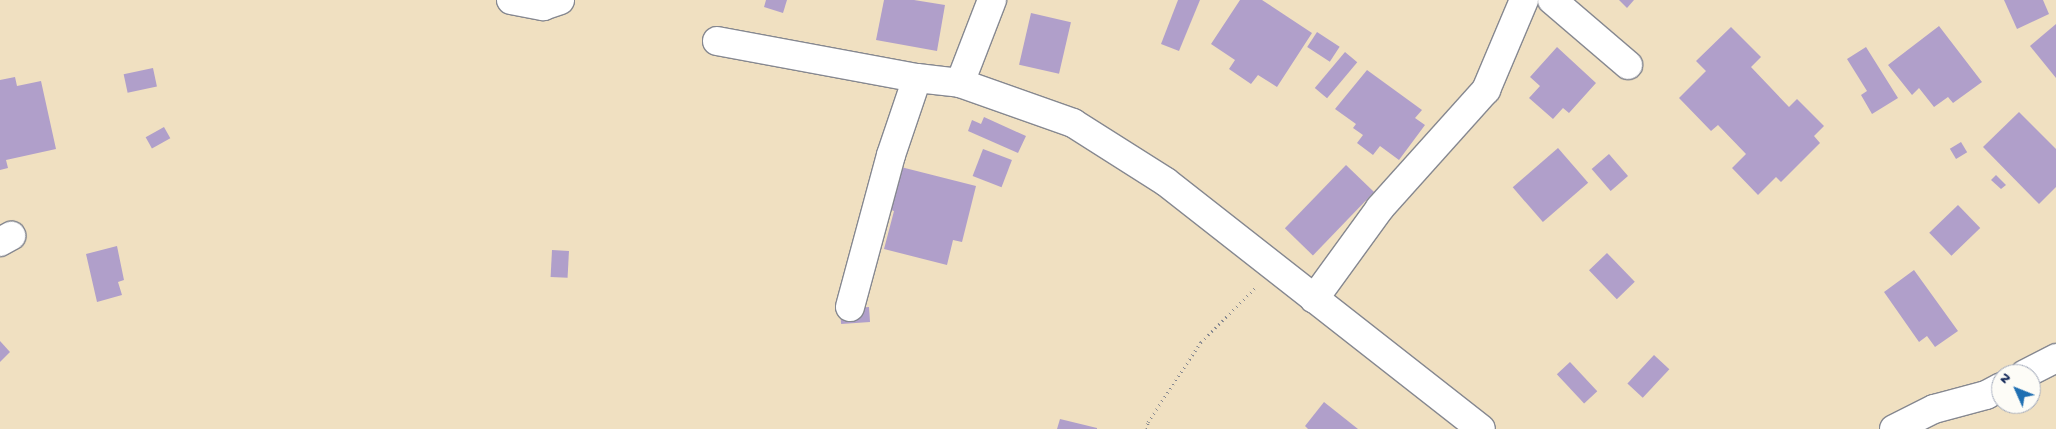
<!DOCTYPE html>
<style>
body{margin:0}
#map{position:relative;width:2056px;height:429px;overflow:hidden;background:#f0e0c1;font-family:"Gochi Hand",sans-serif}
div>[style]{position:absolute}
.building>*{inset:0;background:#b09fca;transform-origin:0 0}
.path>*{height:3px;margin-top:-1.5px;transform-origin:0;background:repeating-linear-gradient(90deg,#868890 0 1px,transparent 0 5px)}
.roads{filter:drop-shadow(1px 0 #868890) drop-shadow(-1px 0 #868890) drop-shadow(0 1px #868890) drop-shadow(0 -1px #868890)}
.minor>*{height:28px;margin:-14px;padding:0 14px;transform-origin:14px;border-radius:14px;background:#fff}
span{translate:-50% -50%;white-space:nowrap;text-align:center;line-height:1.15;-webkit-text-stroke:4px #fdfcf7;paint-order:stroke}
.north{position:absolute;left:1991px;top:364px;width:50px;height:50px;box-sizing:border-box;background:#fdfcf7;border:1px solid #a3aaba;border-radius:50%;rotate:314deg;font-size:14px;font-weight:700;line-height:20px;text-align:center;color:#1b2f5e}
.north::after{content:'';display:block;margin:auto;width:18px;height:22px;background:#1f6fb2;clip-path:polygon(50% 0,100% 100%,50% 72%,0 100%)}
</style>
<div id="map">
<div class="building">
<i style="clip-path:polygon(766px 0,787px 0,783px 13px,764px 7px)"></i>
<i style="clip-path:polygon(884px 0,914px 0,945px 5px,937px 51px,876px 40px)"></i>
<i style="clip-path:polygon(1178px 0,1200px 0,1179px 51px,1161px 44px)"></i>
<i style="clip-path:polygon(1240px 0,1262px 0,1312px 33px,1277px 87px,1258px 75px,1251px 84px,1229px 69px,1235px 60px,1211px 44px)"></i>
<i style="clip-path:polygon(1619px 0,1634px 0,1627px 8px)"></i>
<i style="clip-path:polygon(2004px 0,2043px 0,2049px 14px,2017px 29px)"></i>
<i style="left:1031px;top:13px;width:41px;height:53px;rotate:13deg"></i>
<i style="clip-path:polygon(2056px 24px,2056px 78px,2030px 46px)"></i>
<i style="clip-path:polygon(1939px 26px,1982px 82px,1953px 103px,1948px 97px,1934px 107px,1919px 88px,1912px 95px,1888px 65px)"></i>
<i style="clip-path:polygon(1731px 27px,1761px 57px,1751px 67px,1789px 107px,1797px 99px,1824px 126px,1814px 136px,1820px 143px,1781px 182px,1776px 177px,1758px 195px,1732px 168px,1746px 154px,1718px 125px,1711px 131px,1679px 98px,1706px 71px,1696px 61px)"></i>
<i style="left:1317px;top:32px;width:27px;height:18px;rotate:33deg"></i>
<i style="clip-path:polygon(1557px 47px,1596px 83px,1569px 113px,1563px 108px,1553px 119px,1529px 98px,1540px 86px,1530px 77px)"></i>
<i style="clip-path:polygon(1866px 47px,1898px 98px,1872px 114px,1861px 95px,1867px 91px,1847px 59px)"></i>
<i style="left:1345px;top:52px;width:16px;height:47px;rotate:40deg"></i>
<i style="left:153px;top:68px;width:19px;height:30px;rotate:78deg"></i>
<i style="clip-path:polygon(1367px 70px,1422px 110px,1415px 118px,1425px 125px,1399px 160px,1380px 146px,1373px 155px,1357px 143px,1363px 135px,1353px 128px,1356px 124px,1335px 109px)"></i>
<i style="clip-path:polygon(15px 77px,17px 86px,41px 81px,56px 149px,6px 160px,8px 168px,0 170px,0 80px)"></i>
<i style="clip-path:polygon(2019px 112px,2056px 149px,2056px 187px,2039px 204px,1983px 147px)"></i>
<i style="clip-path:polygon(984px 117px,1026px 136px,1018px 153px,968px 131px,972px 120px,981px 124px)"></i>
<i style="left:164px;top:127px;width:13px;height:21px;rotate:61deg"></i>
<i style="left:1961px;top:142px;width:12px;height:13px;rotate:59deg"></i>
<i style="left:1558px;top:148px;width:46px;height:60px;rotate:49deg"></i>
<i style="left:983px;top:149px;width:31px;height:29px;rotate:21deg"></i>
<i style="left:1609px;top:154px;width:29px;height:23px;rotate:49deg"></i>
<i style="clip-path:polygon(893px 165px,976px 186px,962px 242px,953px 240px,947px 265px,884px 249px,894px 211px,888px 209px)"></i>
<i style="left:1346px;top:165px;width:39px;height:88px;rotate:44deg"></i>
<i style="clip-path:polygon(1996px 175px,2006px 185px,2001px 189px,1991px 180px)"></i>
<i style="left:1958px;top:205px;width:32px;height:40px;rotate:46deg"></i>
<i style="clip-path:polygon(117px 246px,124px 280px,118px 282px,122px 295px,97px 302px,86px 254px)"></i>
<i style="left:552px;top:250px;width:17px;height:27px;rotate:3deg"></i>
<i style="left:1607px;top:253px;width:40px;height:25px;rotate:46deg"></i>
<i style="clip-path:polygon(1914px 270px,1958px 331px,1935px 347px,1927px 336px,1919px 342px,1884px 292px)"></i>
<i style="left:869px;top:307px;width:15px;height:29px;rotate:86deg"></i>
<i style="clip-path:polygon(0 341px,10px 352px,0 362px)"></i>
<i style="left:1654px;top:355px;width:21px;height:39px;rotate:43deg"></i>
<i style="left:1570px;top:362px;width:40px;height:18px;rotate:47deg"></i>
<i style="clip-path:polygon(1324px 402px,1358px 429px,1308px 429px,1305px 426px)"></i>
<i style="clip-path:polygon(1060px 419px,1097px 428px,1097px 429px,1057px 429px)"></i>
</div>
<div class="path">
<i style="left:1147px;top:429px;width:7px;rotate:-82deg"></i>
<i style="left:1148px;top:422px;width:96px;rotate:-56.5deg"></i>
<i style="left:1201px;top:342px;width:76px;rotate:-45deg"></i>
</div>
<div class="roads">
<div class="minor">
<i style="left:511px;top:0;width:33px;rotate:11deg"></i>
<i style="left:543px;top:6px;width:18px;rotate:-19deg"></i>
<i style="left:1552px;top:0;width:100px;rotate:40.5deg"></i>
<i style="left:717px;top:41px;width:203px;rotate:10.5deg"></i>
<i style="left:917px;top:78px;width:43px;rotate:6.6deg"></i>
<i style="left:960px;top:83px;width:120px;rotate:19.5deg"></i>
<i style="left:1073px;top:123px;width:110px;rotate:32.4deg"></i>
<i style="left:1166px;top:182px;width:400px;rotate:38.1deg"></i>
<i style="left:960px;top:83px;width:89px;rotate:-68.9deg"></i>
<i style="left:0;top:242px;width:13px;rotate:-29deg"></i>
<i style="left:1314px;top:299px;width:112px;rotate:-54deg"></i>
<i style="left:1380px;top:208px;width:159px;rotate:-48.1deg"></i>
<i style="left:1486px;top:90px;width:98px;rotate:-67.1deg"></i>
<i style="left:850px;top:307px;width:157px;rotate:-74.9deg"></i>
<i style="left:891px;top:155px;width:81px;rotate:-71.3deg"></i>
<i style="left:2025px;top:374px;width:35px;rotate:-27deg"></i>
<i style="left:1894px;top:429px;width:45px;rotate:-26.6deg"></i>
<i style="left:1934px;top:409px;width:54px;rotate:-15.1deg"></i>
<i style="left:1986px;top:395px;width:17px;rotate:-28deg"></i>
</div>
</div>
<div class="north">N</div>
</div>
